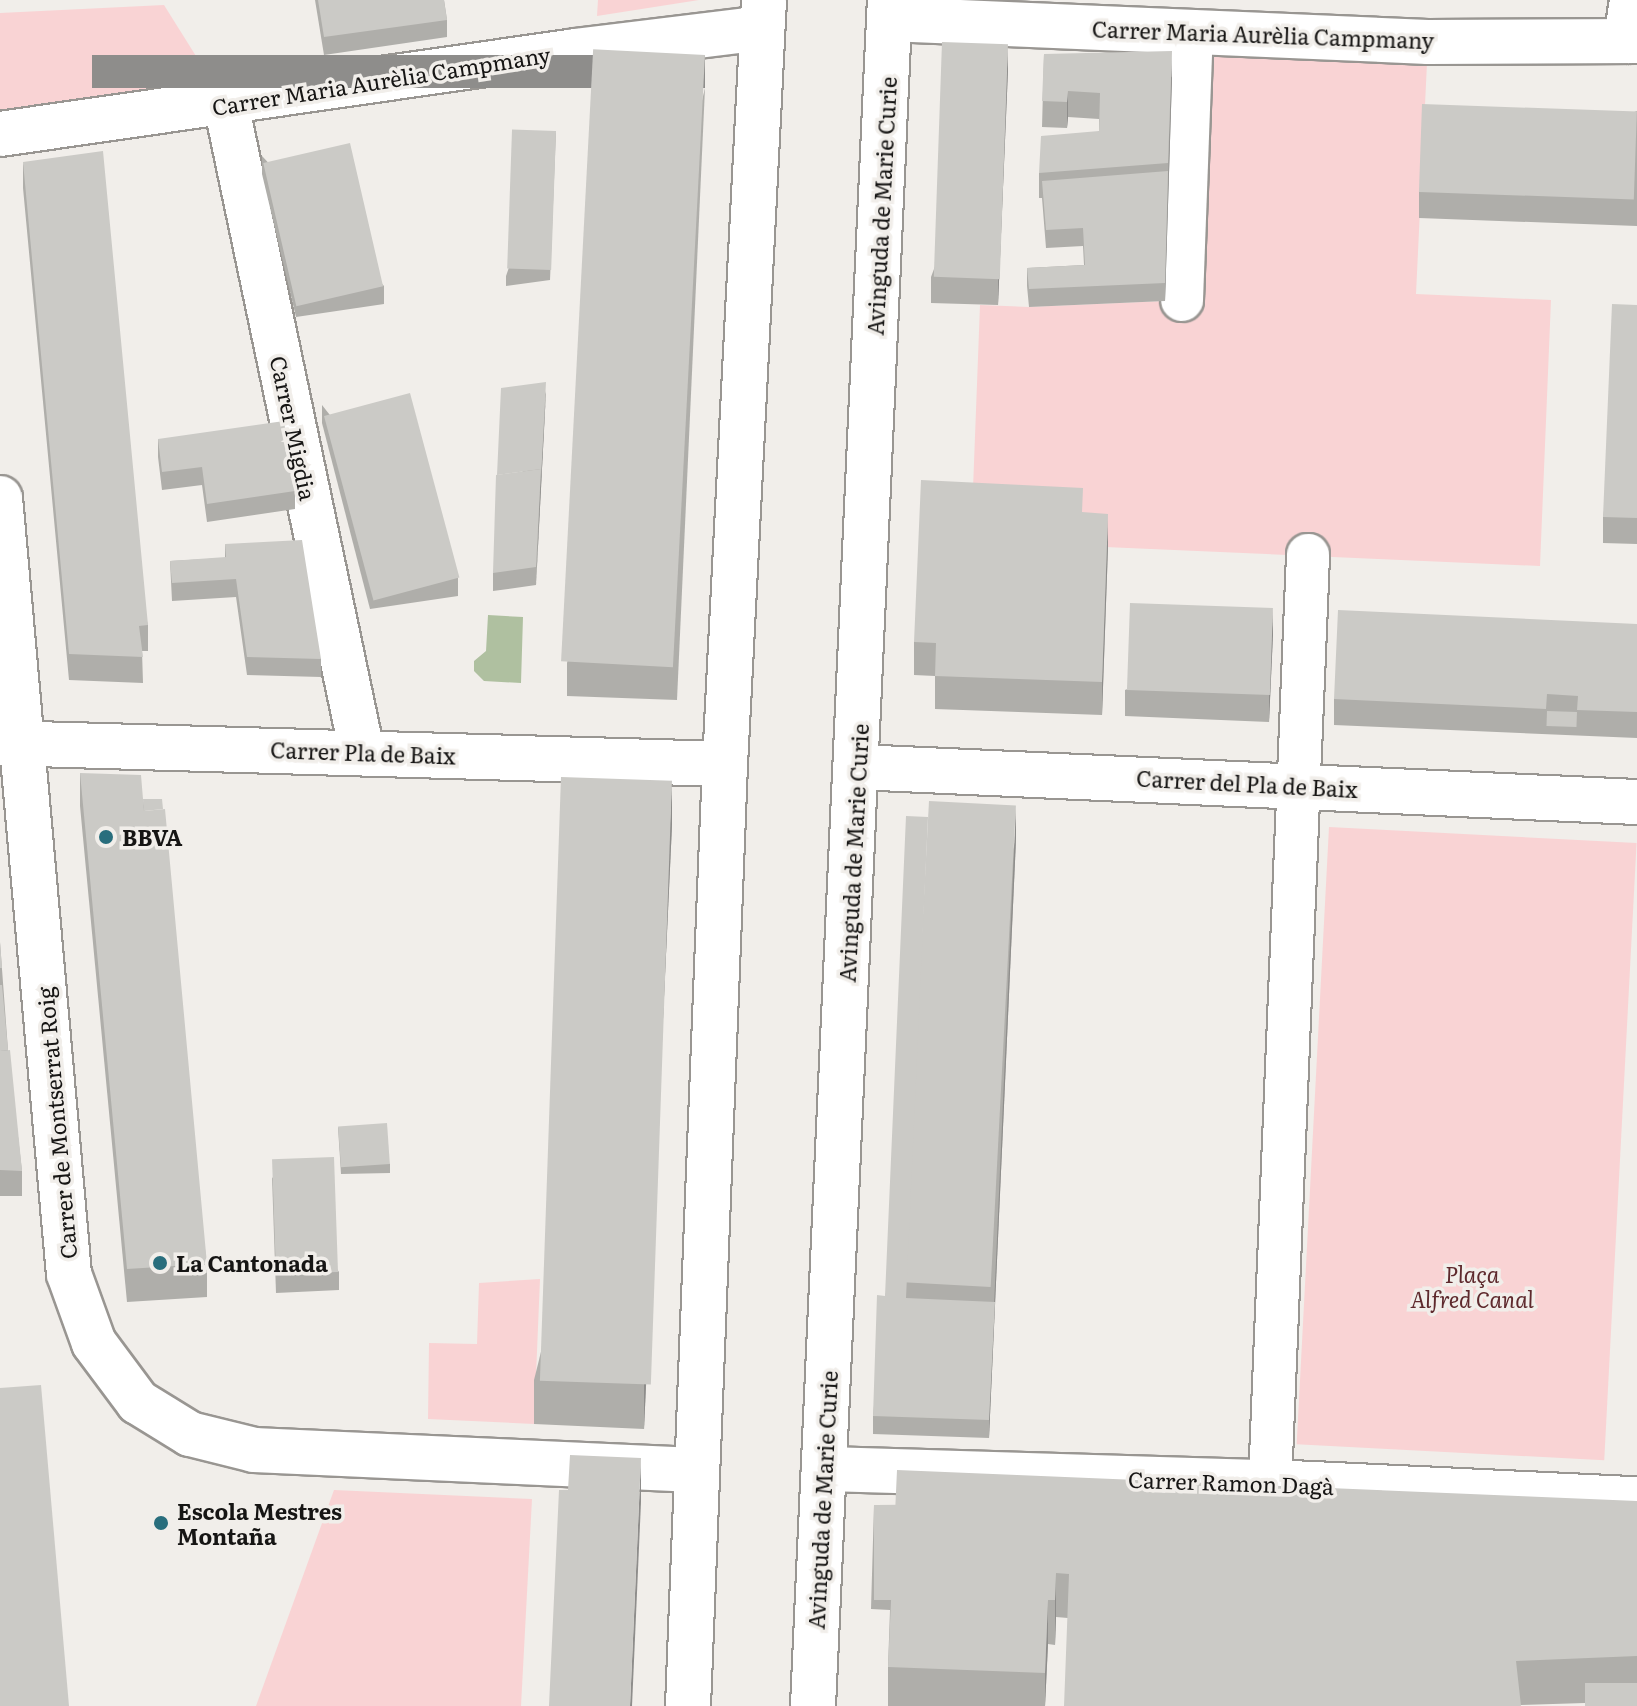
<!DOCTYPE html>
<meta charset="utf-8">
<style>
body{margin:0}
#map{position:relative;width:1637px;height:1706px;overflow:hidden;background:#f1eeea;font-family:Literata,serif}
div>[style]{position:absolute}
.green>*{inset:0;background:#f9d3d4;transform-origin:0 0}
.water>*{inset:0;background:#afc0a0}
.roads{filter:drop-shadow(2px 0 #999692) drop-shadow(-2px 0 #999692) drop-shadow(0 2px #999692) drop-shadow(0 -2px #999692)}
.pedestrian>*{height:42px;margin:-21px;padding:0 21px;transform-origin:21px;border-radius:21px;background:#fff}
.minor>*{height:44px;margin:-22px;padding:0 22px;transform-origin:22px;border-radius:22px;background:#fff}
.wall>*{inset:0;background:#afaeaa}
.shaded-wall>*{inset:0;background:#8e8d8b;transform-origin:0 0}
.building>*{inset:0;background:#cbcac6;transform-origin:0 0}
.dots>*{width:22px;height:22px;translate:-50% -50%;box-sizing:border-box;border:4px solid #f1eeea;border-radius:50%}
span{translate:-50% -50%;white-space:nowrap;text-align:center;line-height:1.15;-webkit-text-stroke:7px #f1eeea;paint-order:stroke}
.street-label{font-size:22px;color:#161514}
.poi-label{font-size:22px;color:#161514;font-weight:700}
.left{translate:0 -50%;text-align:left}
.park-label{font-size:22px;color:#5e292d;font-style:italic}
</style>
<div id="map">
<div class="green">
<i style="clip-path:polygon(598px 0,699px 0,597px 16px)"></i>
<i style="clip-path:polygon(164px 5px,226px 104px,0 134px,0 13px)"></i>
<i style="clip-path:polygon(1211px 31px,1428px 42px,1416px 294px,1551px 300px,1540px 566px,1082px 546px,972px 515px,980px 305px,1029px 307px,1165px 301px)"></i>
<i style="left:1329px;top:827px;width:308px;height:618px;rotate:3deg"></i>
<i style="clip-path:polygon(540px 1279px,534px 1424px,428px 1419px,429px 1343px,477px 1344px,479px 1283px)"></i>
<i style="clip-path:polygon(334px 1490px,532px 1499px,521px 1706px,256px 1706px)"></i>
</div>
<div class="water">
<i style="clip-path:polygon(488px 615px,523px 617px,521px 683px,484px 681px,474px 671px,474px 661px,486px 651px)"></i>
</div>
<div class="roads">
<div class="pedestrian">
<i style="left:1182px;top:300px;width:269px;rotate:-87.9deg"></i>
<i style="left:1270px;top:1482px;width:928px;rotate:-87.65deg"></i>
</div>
<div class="minor">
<i style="left:889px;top:19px;width:539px;rotate:2.44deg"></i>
<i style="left:1428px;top:42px;width:209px;rotate:-0.3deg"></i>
<i style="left:1626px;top:41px;width:41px;rotate:-81.7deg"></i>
<i style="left:226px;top:104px;width:662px;rotate:78.15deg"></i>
<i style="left:0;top:134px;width:582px;rotate:-8.2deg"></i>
<i style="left:576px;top:51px;width:187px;rotate:-7deg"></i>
<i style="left:0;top:498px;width:779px;rotate:84.92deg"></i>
<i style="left:69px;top:1274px;width:73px;rotate:70.1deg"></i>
<i style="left:94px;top:1343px;width:74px;rotate:53.3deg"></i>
<i style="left:138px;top:1402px;width:61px;rotate:31.6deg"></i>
<i style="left:190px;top:1434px;width:66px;rotate:14deg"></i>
<i style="left:254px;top:1450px;width:442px;rotate:2.6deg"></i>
<i style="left:0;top:743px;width:725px;rotate:1.66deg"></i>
<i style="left:857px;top:767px;width:781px;rotate:2.57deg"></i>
<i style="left:824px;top:1469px;width:446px;rotate:1.7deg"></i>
<i style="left:1270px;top:1482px;width:367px;rotate:2.7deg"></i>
<i style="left:688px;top:1706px;width:943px;rotate:-87.75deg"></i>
<i style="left:725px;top:764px;width:765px;rotate:-87.08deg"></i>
<i style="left:813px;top:1706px;width:1708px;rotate:-87.42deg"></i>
</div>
</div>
<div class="wall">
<i style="clip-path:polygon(315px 0,444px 0,447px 20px,447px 37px,324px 55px)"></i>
<i style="clip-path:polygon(1044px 54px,1172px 77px,1165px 301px,1029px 307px,1027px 286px,1027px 268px,1084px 265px,1083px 246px,1046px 248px,1042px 198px,1039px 198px,1039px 173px,1099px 131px,1099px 119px,1068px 117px,1067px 128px,1042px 127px)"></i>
<i style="clip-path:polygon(1008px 70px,998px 305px,931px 303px,931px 277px)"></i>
<i style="clip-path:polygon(705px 88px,677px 700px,567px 696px,567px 663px)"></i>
<i style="clip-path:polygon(1637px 111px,1637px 226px,1419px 218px,1419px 192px)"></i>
<i style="clip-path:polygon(556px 131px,550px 280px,506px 286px,506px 276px)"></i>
<i style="clip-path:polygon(262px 156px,384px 286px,384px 304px,296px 317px,262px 174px)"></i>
<i style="clip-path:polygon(23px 162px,148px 625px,148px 651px,142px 651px,143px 683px,69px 680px,23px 188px)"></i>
<i style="clip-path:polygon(1637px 305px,1637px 544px,1603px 543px,1603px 517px)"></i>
<i style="clip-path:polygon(546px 391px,536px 585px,493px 591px,493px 573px)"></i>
<i style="clip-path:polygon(322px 405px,458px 578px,458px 596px,370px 609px,322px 423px)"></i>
<i style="clip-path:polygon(158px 439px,295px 491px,295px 509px,207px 522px,202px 485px,162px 490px,158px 457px)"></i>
<i style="clip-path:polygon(1083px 513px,1108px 547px,1102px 715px,935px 709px,935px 676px,914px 675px,914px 642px)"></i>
<i style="clip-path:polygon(225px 544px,321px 659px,321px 677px,247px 675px,236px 597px,172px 601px,170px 561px,225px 558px)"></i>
<i style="clip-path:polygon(1637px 624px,1637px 738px,1334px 725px,1334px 699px)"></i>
<i style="clip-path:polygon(1273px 634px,1269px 722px,1125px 716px,1125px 690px)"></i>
<i style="clip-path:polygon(80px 773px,143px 799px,207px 1264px,207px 1297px,127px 1302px,80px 806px)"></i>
<i style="clip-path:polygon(672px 825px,644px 1429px,534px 1424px,534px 1380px)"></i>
<i style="clip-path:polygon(1016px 839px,989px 1438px,873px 1434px,873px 1416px,885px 1296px)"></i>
<i style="clip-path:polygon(0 942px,8px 1050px,22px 1171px,22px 1196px,0 1196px)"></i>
<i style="clip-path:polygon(338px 1127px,390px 1164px,390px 1173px,341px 1174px)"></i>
<i style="clip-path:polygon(272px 1177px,339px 1272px,339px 1290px,276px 1293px)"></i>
<i style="clip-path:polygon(1637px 1501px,1637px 1706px,1585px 1703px,1521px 1705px,1068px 1618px,1056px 1617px,1055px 1645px,1048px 1644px,1045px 1706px,888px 1706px,888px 1667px,890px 1610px,871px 1609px,874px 1505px)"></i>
</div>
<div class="shaded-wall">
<i style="clip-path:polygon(1008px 44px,1008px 70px,998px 305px,998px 279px)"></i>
<i style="clip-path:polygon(1172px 51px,1172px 77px,1165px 301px,1165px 283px)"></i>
<i style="left:705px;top:55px;width:33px;height:613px;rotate:90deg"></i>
<i style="clip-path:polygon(1068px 91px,1068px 117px,1067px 128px,1067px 102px)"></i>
<i style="clip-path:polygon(546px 391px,536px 585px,541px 469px)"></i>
<i style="clip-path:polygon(1108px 514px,1108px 547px,1102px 715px,1102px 682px)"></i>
<i style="clip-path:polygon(1273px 608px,1273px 634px,1269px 722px,1269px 696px)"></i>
<i style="clip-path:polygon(672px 780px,672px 825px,644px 1429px,644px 1385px)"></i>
<i style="clip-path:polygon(1016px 806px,1016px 839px,989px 1438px,989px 1420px)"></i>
<i style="clip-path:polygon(641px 1458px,641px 1502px,632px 1706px,630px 1706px)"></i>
<i style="clip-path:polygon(1056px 1573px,1056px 1617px,1055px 1645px,1055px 1600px)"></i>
<i style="clip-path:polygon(1048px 1600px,1048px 1644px,1045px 1706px,1045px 1673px)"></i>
</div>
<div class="building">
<i style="clip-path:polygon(318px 0,444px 0,447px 20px,324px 37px)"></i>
<i style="left:942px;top:42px;width:66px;height:235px;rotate:2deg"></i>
<i style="clip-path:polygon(1172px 51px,1168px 163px,1039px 173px,1041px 136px,1099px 131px,1100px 93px,1068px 91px,1067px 102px,1042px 101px,1044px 54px)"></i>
<i style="left:705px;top:55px;width:613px;height:112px;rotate:93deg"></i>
<i style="left:1422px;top:104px;width:215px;height:88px;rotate:2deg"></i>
<i style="left:556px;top:131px;width:139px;height:44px;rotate:92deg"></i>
<i style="left:350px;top:143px;width:147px;height:89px;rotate:77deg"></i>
<i style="clip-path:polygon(103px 151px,148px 625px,139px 626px,143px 657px,69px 654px,23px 162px)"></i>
<i style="clip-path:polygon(1168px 171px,1165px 283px,1029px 289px,1027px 268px,1085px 265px,1083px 228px,1046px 230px,1042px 181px)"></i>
<i style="clip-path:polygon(1612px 304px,1637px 305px,1637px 518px,1603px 517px)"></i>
<i style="clip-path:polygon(546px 382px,541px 478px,541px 469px,497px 475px,501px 388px)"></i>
<i style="left:410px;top:393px;width:191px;height:89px;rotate:75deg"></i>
<i style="clip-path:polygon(284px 421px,295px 491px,207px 504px,202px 467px,162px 472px,158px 439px)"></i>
<i style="clip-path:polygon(541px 469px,536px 567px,493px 573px,496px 475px)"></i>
<i style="clip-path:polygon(921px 480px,1083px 488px,1082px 512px,1108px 514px,1102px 682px,935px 676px,936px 643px,914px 642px)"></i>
<i style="clip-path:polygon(302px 540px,321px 659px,247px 657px,236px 579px,172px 583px,170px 561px,226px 557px,225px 544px)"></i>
<i style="left:1130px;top:603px;width:143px;height:87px;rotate:2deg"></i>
<i style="clip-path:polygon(1338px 610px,1637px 624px,1637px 712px,1577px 710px,1578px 696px,1547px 694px,1546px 709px,1334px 699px)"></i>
<i style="left:1547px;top:711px;width:30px;height:15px;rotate:2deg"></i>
<i style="clip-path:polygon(80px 773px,141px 775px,144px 811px,165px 809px,207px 1264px,127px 1269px)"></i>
<i style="left:561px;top:777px;width:111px;height:604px;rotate:2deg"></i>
<i style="clip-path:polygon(143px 799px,162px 799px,163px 809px,144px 811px)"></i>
<i style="left:929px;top:801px;width:87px;height:482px;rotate:3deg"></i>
<i style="clip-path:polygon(906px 816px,928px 817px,906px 1298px,995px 1302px,989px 1420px,873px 1416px,877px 1295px,885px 1296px)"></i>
<i style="clip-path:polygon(0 942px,2px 968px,0 968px)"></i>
<i style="clip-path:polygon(0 985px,2px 985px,8px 1050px,0 1051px)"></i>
<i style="clip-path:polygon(10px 1050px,22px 1171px,0 1170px,0 1051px)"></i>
<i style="left:387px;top:1123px;width:41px;height:49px;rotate:86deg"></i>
<i style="left:334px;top:1157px;width:115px;height:62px;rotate:88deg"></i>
<i style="clip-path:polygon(41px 1385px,69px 1706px,0 1706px,0 1388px)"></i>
<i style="clip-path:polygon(570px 1455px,641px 1458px,630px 1706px,549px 1706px,559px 1490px,568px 1490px)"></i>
<i style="clip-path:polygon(897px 1470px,1637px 1501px,1637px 1656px,1516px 1661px,1521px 1706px,1064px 1706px,1069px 1574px,1056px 1573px,1055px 1600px,1048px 1600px,1045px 1673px,888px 1667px)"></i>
<i style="left:874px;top:1505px;width:22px;height:95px"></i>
<i style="left:1637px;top:1683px;width:23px;height:52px;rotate:90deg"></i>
</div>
<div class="dots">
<i style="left:106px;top:837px;background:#296e7d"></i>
<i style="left:160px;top:1263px;background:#296e7d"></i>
<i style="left:161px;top:1523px;background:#296e7d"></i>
</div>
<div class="street-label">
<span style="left:1263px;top:34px;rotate:2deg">Carrer Maria Aurèlia Campmany</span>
<span style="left:381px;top:80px;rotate:-9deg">Carrer Maria Aurèlia Campmany</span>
<span style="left:881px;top:206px;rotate:-87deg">Avinguda de Marie Curie</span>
<span style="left:294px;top:428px;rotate:78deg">Carrer Migdia</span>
<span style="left:363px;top:752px;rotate:2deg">Carrer Pla de Baix</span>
<span style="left:1247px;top:783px;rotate:3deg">Carrer del Pla de Baix</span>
<span style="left:853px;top:853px;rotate:-87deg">Avinguda de Marie Curie</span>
<span style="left:56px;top:1123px;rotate:-95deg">Carrer de Montserrat Roig</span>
<span style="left:1231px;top:1482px;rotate:2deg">Carrer Ramon Dagà</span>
<span style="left:822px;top:1500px;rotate:-87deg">Avinguda de Marie Curie</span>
</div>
<div class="poi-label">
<span class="left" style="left:122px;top:837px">BBVA</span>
<span class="left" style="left:176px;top:1263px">La Cantonada</span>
<span class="left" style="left:177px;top:1523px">Escola Mestres<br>Montaña</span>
</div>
<div class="park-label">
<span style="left:1472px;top:1286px">Plaça<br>Alfred Canal</span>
</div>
</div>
